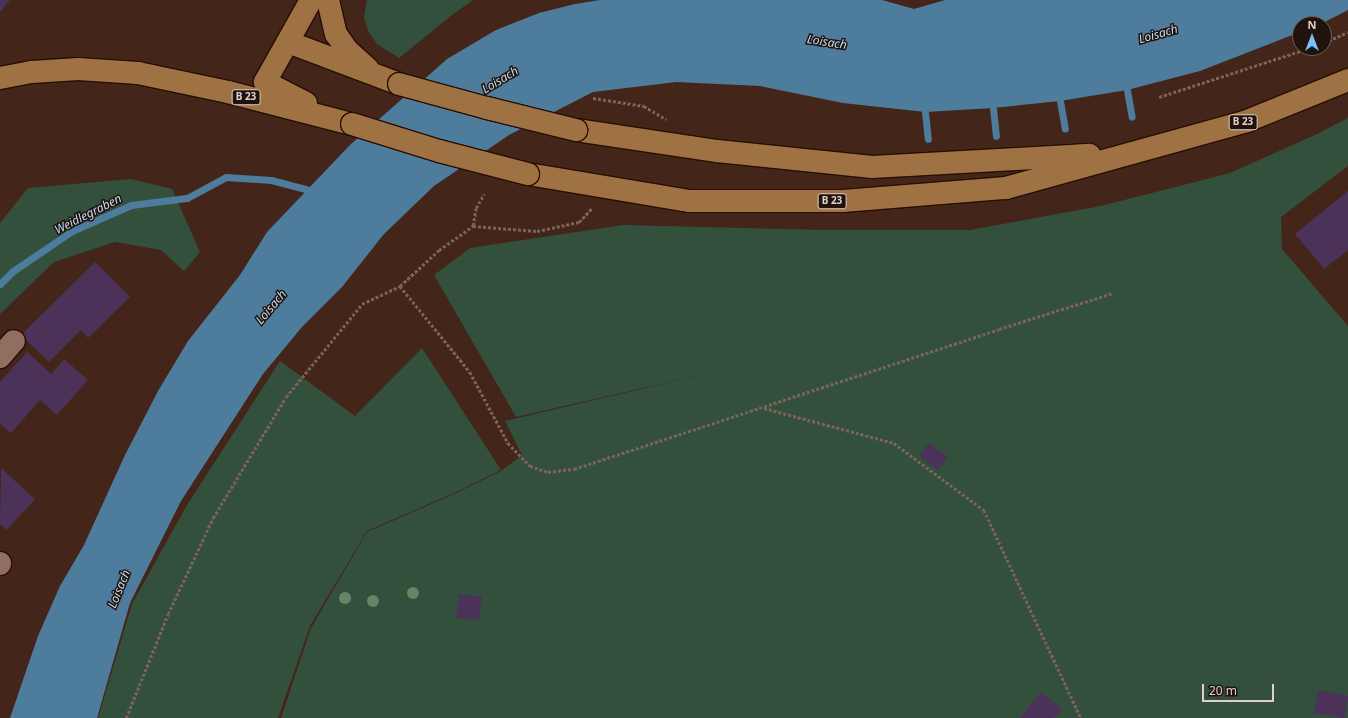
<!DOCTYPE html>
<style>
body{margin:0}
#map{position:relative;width:1348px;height:718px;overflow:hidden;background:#43251a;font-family:"Noto Sans",sans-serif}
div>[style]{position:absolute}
.green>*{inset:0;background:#33503d}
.water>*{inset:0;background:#4d7c9d}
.stream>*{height:7px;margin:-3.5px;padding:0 3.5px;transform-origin:3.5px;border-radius:3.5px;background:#4d7c9d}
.building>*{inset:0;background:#4c3258;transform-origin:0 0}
.path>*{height:2.5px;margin-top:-1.25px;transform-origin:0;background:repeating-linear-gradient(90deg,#7d6259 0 3px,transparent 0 5px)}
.roads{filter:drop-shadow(1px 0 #280d04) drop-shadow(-1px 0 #280d04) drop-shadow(0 1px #280d04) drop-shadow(0 -1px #280d04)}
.minor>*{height:22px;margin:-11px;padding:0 11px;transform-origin:11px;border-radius:11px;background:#926e61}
.major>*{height:22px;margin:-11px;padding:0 11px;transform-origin:11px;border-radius:11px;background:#9f7243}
.bridges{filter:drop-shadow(1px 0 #280d04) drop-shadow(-1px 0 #280d04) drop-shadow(0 1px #280d04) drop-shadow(0 -1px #280d04)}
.major-bridge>*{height:22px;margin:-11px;padding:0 11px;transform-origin:11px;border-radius:11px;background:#9f7243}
.trees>*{width:12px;height:12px;margin:-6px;border-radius:50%;background:#678465}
span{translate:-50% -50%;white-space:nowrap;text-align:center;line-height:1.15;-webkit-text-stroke:3px #20120d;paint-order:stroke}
.shield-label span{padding:1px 3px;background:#20120d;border:1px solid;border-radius:3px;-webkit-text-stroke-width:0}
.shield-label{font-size:10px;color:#e2cec7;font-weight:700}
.water-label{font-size:12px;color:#c3dff4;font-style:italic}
.north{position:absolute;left:1292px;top:16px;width:40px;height:40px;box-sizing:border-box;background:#20120d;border:1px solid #6e5d57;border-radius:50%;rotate:0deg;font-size:11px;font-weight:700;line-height:16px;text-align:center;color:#e2cec7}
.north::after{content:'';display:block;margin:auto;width:14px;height:18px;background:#73c1f5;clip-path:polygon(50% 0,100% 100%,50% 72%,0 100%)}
.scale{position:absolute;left:1202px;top:684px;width:72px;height:18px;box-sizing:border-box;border:2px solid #e2cec7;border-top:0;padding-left:5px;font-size:12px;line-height:14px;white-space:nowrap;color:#e2cec7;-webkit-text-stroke:3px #20120d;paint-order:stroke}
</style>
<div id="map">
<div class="green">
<i style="clip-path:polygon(367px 0,473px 0,452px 15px,399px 58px,377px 44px,368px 31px,364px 17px)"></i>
<i style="clip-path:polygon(1348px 118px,1348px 166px,1281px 217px,1282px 249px,1348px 326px,1348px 718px,281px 718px,311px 628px,367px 532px,452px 495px,501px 471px,522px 455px,505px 421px,718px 371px,516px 417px,434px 275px,470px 248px,623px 225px,824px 230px,970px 230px,1101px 206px,1230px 173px,1317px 134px)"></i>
<i style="clip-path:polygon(131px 179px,172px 189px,200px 252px,184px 271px,161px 250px,115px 242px,54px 262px,0 314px,0 223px,28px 188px)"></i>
<i style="clip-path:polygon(422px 348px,501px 470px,452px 494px,367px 531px,310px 626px,278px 718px,98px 718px,132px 604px,187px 505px,280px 361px,355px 416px)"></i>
</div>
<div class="water">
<i style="clip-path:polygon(600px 0,882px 0,914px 9px,945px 0,1348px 0,1348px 10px,1321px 24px,1300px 24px,1300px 32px,1200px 71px,1127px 90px,1060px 101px,993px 108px,925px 112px,843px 103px,760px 86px,676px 82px,593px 92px,509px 135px,434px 186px,384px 234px,342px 287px,302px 327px,263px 374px,181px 501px,130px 603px,97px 718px,10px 718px,38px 636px,60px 586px,84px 545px,125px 455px,158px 391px,188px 341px,240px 275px,267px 232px,350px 145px,447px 59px,496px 30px,539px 13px,575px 4px)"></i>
</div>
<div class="stream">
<i style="left:1127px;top:90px;width:27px;rotate:80deg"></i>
<i style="left:1060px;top:101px;width:28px;rotate:80deg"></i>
<i style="left:993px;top:108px;width:28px;rotate:84deg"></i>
<i style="left:925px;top:112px;width:27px;rotate:84deg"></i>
<i style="left:0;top:284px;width:18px;rotate:-45deg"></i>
<i style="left:13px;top:271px;width:71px;rotate:-34.1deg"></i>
<i style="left:72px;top:231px;width:64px;rotate:-23.8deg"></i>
<i style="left:131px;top:205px;width:56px;rotate:-7.1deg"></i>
<i style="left:187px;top:198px;width:44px;rotate:-28.3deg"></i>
<i style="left:226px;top:177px;width:45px;rotate:3.8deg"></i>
<i style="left:271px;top:180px;width:48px;rotate:14.6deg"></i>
</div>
<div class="building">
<i style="clip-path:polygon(0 0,10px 0,0 12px)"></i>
<i style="clip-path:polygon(1348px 191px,1348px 250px,1324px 269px,1295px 234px)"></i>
<i style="clip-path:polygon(95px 262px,130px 297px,88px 338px,81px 330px,49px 362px,21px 335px)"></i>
<i style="clip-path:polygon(27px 352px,51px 374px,64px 359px,88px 380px,57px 415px,40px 400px,11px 433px,0 424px,0 382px)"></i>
<i style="left:929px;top:443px;width:24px;height:16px;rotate:38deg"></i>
<i style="clip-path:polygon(1px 468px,35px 499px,7px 530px,0 524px)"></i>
<i style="left:459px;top:594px;width:23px;height:24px;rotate:7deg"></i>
<i style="left:1318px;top:690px;width:31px;height:23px;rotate:11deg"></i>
<i style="clip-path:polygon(1041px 692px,1062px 709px,1054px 718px,1020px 718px)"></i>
</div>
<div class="path">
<i style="left:1324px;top:43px;width:26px;rotate:-25deg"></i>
<i style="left:1159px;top:97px;width:159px;rotate:-18deg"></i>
<i style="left:593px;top:98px;width:52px;rotate:8.9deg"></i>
<i style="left:644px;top:106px;width:26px;rotate:31deg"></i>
<i style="left:473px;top:226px;width:18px;rotate:-81deg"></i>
<i style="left:476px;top:208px;width:16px;rotate:-60deg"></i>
<i style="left:400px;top:286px;width:111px;rotate:50.9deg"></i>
<i style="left:470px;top:372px;width:81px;rotate:61.8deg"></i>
<i style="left:508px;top:443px;width:32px;rotate:46deg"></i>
<i style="left:530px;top:466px;width:19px;rotate:18deg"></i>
<i style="left:548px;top:472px;width:26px;rotate:-7deg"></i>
<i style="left:574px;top:469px;width:447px;rotate:-18.2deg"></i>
<i style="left:999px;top:329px;width:120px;rotate:-17.5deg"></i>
<i style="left:764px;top:408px;width:135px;rotate:15.1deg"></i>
<i style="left:894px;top:443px;width:112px;rotate:36.7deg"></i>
<i style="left:984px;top:510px;width:230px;rotate:65deg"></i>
<i style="left:126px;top:718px;width:112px;rotate:-68deg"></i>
<i style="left:168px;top:614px;width:106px;rotate:-64.9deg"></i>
<i style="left:213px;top:518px;width:141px;rotate:-58.9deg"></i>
<i style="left:286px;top:397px;width:120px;rotate:-50.7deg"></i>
<i style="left:362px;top:304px;width:42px;rotate:-25.3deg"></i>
<i style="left:400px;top:286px;width:53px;rotate:-42.7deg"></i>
<i style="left:439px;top:250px;width:42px;rotate:-35.2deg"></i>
<i style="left:473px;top:226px;width:64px;rotate:4.5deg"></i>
<i style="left:537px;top:231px;width:43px;rotate:-12.1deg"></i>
<i style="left:579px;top:222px;width:19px;rotate:-47deg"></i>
</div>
<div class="roads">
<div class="minor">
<i style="left:0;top:357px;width:21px;rotate:-49deg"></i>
<i style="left:0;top:563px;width:1px;rotate:90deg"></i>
</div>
<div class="major">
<i style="left:328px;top:0;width:35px;rotate:77deg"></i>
<i style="left:336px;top:34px;width:19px;rotate:55deg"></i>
<i style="left:347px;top:50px;width:28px;rotate:42deg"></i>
<i style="left:288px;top:42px;width:119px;rotate:20.7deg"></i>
<i style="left:0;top:78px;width:33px;rotate:-11deg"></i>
<i style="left:32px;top:72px;width:46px;rotate:-3.7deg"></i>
<i style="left:78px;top:69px;width:60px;rotate:3.8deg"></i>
<i style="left:138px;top:73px;width:92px;rotate:11.9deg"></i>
<i style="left:228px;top:92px;width:128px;rotate:14.5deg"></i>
<i style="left:306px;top:103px;width:46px;rotate:-152.9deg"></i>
<i style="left:265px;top:82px;width:94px;rotate:-60.7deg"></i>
<i style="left:576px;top:130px;width:143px;rotate:8.5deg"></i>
<i style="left:717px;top:151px;width:156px;rotate:5.9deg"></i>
<i style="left:872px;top:167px;width:218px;rotate:-3.2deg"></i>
<i style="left:528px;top:174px;width:164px;rotate:9.5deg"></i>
<i style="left:690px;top:201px;width:153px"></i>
<i style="left:843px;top:201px;width:164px;rotate:-4.6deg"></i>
<i style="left:1006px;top:188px;width:250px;rotate:-15.5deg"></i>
<i style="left:1247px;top:121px;width:109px;rotate:-22.1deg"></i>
</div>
</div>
<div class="bridges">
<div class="major-bridge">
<i style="left:399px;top:84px;width:91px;rotate:15.3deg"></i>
<i style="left:487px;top:108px;width:92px;rotate:13.9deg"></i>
<i style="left:352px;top:124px;width:91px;rotate:17.2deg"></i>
<i style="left:439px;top:151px;width:92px;rotate:14.5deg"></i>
</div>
</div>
<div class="trees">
<i style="left:413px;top:593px"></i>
<i style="left:345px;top:598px"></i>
<i style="left:373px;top:601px"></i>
</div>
<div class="shield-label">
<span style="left:246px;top:97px">B 23</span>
<span style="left:1243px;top:122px">B 23</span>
<span style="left:832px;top:201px">B 23</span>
</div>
<div class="water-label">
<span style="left:1158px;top:34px;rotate:-16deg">Loisach</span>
<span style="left:827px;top:42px;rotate:9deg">Loisach</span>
<span style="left:500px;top:80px;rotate:-31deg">Loisach</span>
<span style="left:88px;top:214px;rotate:-27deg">Weidlegraben</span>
<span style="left:271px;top:307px;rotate:-50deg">Loisach</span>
<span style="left:119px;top:589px;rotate:-68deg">Loisach</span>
</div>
<div class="north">N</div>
<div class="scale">20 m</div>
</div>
